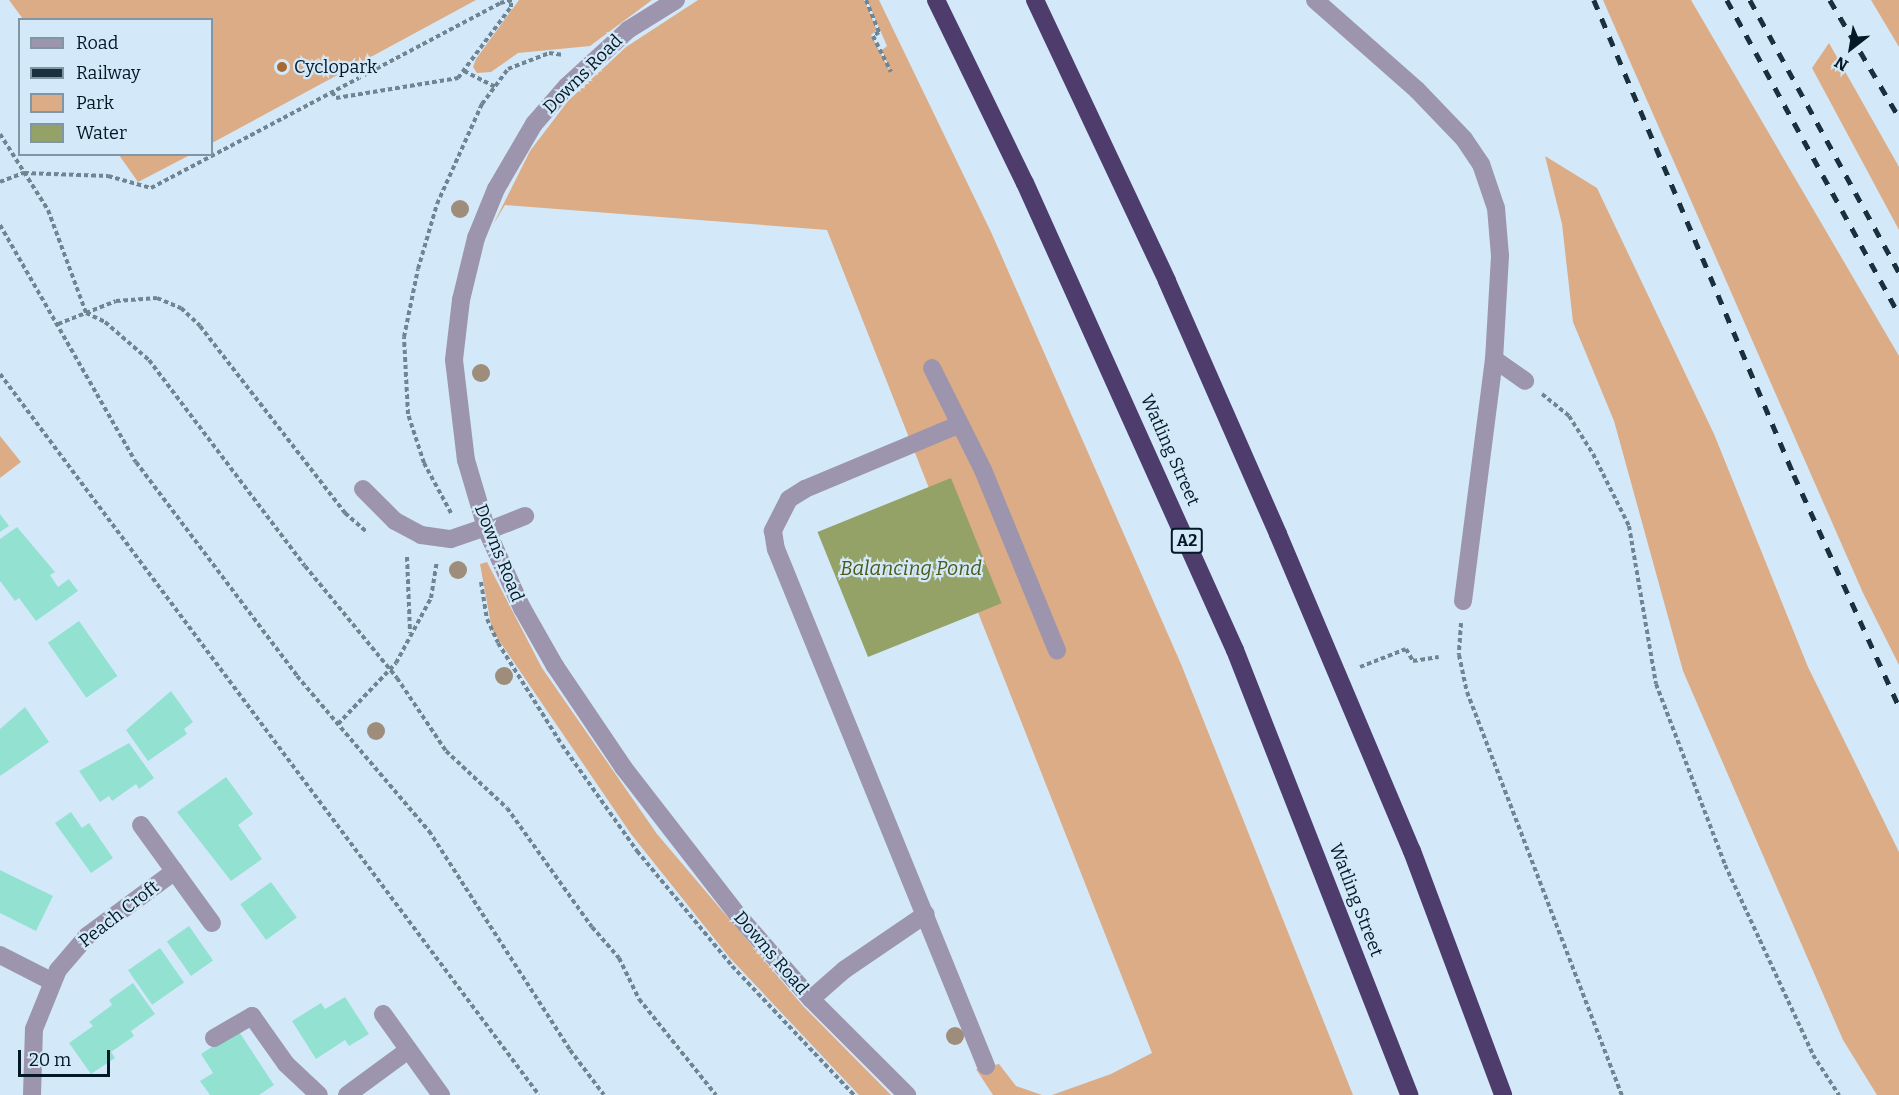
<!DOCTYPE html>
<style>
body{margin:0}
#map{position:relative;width:1899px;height:1095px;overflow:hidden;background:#d3e9f9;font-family:Bitter,serif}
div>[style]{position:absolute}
.green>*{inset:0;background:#dcac86}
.water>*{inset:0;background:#94a268;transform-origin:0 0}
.building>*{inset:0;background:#93e2d1;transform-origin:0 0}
.path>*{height:4px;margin-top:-2px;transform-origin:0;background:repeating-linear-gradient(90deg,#6f8594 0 4.5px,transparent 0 7.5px)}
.minor>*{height:18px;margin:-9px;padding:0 9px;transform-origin:9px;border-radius:9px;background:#9d95ae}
.highway>*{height:18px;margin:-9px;padding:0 9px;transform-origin:9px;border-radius:9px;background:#4d3c6c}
.rail>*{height:4.5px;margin-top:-2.25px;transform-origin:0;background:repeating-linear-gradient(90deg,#1a303f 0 10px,transparent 0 20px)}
.trees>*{width:18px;height:18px;margin:-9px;border-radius:50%;background:#9e8d7a}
.dots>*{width:16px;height:16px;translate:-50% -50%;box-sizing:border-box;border:3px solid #d3e9f9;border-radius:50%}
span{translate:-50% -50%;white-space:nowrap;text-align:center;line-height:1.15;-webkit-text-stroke:4.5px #d3e9f9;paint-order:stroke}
.shield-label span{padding:2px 4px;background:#d3e9f9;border:2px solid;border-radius:4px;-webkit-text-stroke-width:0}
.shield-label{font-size:16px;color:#031928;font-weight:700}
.poi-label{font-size:18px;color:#031928}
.left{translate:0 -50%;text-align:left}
.street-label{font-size:18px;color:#031928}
.water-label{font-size:20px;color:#4e5a19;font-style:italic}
.legend{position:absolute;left:18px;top:18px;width:195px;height:138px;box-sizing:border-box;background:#d3e9f9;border:2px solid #8096a5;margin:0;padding:8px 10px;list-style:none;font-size:18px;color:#031928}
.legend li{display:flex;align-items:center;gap:12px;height:30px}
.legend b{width:30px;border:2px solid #8096a5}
.north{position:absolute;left:1821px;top:18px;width:60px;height:60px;-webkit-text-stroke:4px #d3e9f9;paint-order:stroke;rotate:211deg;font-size:16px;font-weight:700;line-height:24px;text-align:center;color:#031928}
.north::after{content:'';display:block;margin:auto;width:21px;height:27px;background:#031928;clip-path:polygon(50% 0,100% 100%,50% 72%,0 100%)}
.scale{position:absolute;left:18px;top:1050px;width:92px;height:27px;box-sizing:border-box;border:3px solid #031928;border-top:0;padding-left:8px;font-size:18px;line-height:21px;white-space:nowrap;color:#031928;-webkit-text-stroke:4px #d3e9f9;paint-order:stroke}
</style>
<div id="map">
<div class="green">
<i style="clip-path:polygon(9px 0,476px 0,212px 143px,212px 20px,23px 19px)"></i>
<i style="clip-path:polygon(519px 0,652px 0,590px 46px,518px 53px,491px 72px,477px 73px,473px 67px,476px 59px)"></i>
<i style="clip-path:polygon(698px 0,864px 0,877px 30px,871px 35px,891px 73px,882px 50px,887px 46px,867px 0,879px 0,991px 232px,1181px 664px,1353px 1095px,1052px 1095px,1111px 1074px,1152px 1053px,827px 230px,505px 205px,493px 225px,530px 151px,568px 101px,626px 47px)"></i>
<i style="clip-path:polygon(1603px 0,1691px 0,1899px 356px,1899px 665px,1863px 593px)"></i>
<i style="clip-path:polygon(1871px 0,1899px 0,1899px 47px)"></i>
<i style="clip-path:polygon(1829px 43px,1899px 167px,1899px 230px,1812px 68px)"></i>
<i style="clip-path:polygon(119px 155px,190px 155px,138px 182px)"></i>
<i style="clip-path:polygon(1545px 156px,1597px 188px,1714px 434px,1808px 667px,1899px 852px,1899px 1095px,1877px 1095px,1843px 1040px,1683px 671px,1614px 421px,1573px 322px,1562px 224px)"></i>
<i style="clip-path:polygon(0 436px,21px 462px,0 478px)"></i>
<i style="clip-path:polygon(487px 562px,542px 668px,657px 834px,803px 1006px,891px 1095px,859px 1095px,730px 958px,631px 834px,492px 630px,480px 564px)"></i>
<i style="clip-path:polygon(999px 1064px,1016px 1086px,1042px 1095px,993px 1095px,976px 1069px)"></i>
</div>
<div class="water">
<i style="left:951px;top:478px;width:135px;height:144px;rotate:68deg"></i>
</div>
<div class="building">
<i style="clip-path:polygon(0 514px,9px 526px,0 532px)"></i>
<i style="clip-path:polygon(17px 527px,55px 572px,50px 575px,58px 587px,69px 579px,78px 591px,36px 621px,19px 598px,15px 601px,0 581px,0 539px)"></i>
<i style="left:79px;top:621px;width:67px;height:38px;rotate:55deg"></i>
<i style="clip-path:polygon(171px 691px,193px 722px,184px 729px,187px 734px,148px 761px,126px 730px)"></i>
<i style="clip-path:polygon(25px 707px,49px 742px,0 776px,0 729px)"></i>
<i style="clip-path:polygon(129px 743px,154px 778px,139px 789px,136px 784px,112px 801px,109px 796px,100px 802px,79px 771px)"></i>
<i style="clip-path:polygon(226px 777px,253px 814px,238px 825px,262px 859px,231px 881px,177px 812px)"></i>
<i style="clip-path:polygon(71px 812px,82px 828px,89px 823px,113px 858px,91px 873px,55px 823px)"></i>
<i style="clip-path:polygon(0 870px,53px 896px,36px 931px,0 913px)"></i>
<i style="left:271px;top:882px;width:44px;height:38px;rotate:54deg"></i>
<i style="left:189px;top:926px;width:42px;height:27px;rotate:55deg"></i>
<i style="left:160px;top:948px;width:42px;height:39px;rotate:55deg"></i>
<i style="clip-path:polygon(133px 983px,155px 1014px,131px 1031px,134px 1036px,111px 1052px,115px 1058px,91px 1074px,69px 1043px,93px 1026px,89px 1022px,112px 1005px,109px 1000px)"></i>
<i style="clip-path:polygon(345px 997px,369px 1034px,349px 1046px,345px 1040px,316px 1059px,292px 1021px,321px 1003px,325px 1009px)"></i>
<i style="clip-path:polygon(238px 1030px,274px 1085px,259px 1095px,210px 1095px,200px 1081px,213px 1073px,201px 1054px)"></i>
</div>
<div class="path">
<i style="left:866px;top:0;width:35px;rotate:68deg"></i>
<i style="left:879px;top:32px;width:7px;rotate:146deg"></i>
<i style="left:873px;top:36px;width:40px;rotate:63.4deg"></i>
<i style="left:464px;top:71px;width:35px;rotate:27deg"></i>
<i style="left:332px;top:92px;width:7px;rotate:56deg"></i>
<i style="left:336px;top:98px;width:124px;rotate:-9.3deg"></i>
<i style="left:458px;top:78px;width:89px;rotate:-53.3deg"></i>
<i style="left:511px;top:7px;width:6px;rotate:-90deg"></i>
<i style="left:0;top:134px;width:90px;rotate:57.7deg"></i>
<i style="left:48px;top:210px;width:110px;rotate:69.7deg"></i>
<i style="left:86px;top:313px;width:21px;rotate:25deg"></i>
<i style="left:105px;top:322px;width:58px;rotate:40.8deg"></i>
<i style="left:149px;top:360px;width:258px;rotate:52.9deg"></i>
<i style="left:305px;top:566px;width:145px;rotate:50.6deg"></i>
<i style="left:397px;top:678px;width:88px;rotate:56.1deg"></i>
<i style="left:446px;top:751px;width:83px;rotate:43.1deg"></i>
<i style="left:507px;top:808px;width:146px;rotate:54.5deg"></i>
<i style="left:592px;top:927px;width:41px;rotate:48.9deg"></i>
<i style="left:619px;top:958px;width:46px;rotate:64deg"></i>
<i style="left:639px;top:999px;width:123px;rotate:51.3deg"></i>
<i style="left:0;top:182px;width:26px;rotate:-21deg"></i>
<i style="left:24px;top:173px;width:84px;rotate:2deg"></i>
<i style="left:108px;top:176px;width:45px;rotate:15.6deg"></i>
<i style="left:151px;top:188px;width:395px;rotate:-27.9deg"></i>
<i style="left:500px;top:3px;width:13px;rotate:-13deg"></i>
<i style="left:0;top:225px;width:273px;rotate:60.2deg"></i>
<i style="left:136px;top:462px;width:268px;rotate:53deg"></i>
<i style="left:297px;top:676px;width:204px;rotate:49.6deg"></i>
<i style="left:429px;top:831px;width:260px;rotate:57.2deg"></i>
<i style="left:570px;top:1050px;width:56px;rotate:52.9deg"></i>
<i style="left:58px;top:324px;width:62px;rotate:-21.6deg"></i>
<i style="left:116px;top:301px;width:41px;rotate:-4.2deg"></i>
<i style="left:157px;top:298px;width:26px;rotate:23deg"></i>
<i style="left:181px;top:308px;width:26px;rotate:43deg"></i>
<i style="left:200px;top:326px;width:237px;rotate:52.2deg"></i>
<i style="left:345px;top:513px;width:30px;rotate:41deg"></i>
<i style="left:0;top:374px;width:900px;rotate:53.22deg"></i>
<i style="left:1542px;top:394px;width:35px;rotate:39deg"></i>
<i style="left:1569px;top:416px;width:45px;rotate:57.7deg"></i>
<i style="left:1593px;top:454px;width:80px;rotate:63.4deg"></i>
<i style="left:1629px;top:526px;width:160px;rotate:80.3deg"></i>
<i style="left:1656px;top:684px;width:194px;rotate:69.1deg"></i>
<i style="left:1725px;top:865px;width:209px;rotate:65.1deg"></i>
<i style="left:1813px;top:1055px;width:48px;rotate:57deg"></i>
<i style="left:451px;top:513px;width:57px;rotate:-118.4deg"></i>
<i style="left:424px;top:463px;width:52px;rotate:-108.1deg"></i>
<i style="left:408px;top:414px;width:77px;rotate:-93deg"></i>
<i style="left:404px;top:337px;width:69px;rotate:-78.4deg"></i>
<i style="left:418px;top:269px;width:68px;rotate:-73.7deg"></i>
<i style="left:437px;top:204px;width:110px;rotate:-65.8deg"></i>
<i style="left:482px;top:104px;width:44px;rotate:-53.4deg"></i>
<i style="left:508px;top:69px;width:44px;rotate:-21.3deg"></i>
<i style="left:549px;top:53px;width:15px;rotate:8deg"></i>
<i style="left:407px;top:557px;width:76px;rotate:87.7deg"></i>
<i style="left:481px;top:582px;width:37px;rotate:81deg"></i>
<i style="left:487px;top:619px;width:26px;rotate:65deg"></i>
<i style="left:498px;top:643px;width:120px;rotate:57.9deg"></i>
<i style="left:562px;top:745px;width:130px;rotate:54.7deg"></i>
<i style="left:637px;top:851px;width:149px;rotate:50.4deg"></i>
<i style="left:732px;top:966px;width:178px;rotate:46.6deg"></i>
<i style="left:1461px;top:623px;width:32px;rotate:94deg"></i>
<i style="left:1459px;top:655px;width:38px;rotate:78deg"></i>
<i style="left:1467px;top:692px;width:432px;rotate:69deg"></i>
<i style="left:1360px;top:667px;width:49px;rotate:-21.4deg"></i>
<i style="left:1406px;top:649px;width:14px;rotate:60deg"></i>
<i style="left:1413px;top:661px;width:26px;rotate:-9deg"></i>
<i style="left:338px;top:724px;width:84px;rotate:-46.4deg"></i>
<i style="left:396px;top:663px;width:74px;rotate:-61.7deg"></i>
<i style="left:431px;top:598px;width:36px;rotate:-81deg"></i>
</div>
<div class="minor">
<i style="left:676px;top:0;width:57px;rotate:148deg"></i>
<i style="left:628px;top:30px;width:83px;rotate:137.4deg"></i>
<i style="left:567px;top:86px;width:50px;rotate:131deg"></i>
<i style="left:534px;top:124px;width:75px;rotate:120.3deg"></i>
<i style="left:496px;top:189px;width:53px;rotate:112.2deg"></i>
<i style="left:476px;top:238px;width:64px;rotate:103.6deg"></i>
<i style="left:461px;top:300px;width:60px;rotate:96.7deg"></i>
<i style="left:454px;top:360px;width:101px;rotate:83.2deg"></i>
<i style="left:466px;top:460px;width:74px;rotate:73.5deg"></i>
<i style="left:487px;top:531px;width:85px;rotate:65.6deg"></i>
<i style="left:522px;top:608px;width:67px;rotate:60.4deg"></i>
<i style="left:555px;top:666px;width:122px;rotate:56deg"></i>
<i style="left:623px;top:767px;width:192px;rotate:52.2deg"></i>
<i style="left:741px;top:919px;width:106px;rotate:48.8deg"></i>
<i style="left:811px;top:999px;width:136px;rotate:45deg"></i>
<i style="left:1315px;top:0;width:136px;rotate:41.4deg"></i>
<i style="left:1417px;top:90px;width:68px;rotate:46.2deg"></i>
<i style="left:1464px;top:139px;width:30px;rotate:56deg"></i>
<i style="left:1481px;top:164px;width:46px;rotate:71.2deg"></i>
<i style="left:1496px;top:208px;width:48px;rotate:85.2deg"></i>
<i style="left:1500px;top:256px;width:103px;rotate:93.3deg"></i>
<i style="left:1494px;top:359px;width:244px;rotate:97.3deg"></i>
<i style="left:1494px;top:359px;width:38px;rotate:35deg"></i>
<i style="left:932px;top:368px;width:114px;rotate:63.4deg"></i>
<i style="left:983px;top:470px;width:195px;rotate:67.7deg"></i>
<i style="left:958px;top:425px;width:166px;rotate:157.3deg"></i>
<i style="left:805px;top:489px;width:19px;rotate:148deg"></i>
<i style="left:789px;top:499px;width:36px;rotate:117deg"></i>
<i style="left:773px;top:531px;width:18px;rotate:81deg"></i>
<i style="left:776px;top:549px;width:558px;rotate:67.89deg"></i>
<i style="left:363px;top:489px;width:45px;rotate:45deg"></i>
<i style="left:395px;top:521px;width:30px;rotate:28deg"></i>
<i style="left:421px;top:535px;width:30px;rotate:8deg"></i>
<i style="left:451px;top:539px;width:37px;rotate:-19deg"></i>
<i style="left:487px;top:531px;width:41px;rotate:-21.5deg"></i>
<i style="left:141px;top:825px;width:121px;rotate:54.1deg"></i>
<i style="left:0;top:955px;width:57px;rotate:27deg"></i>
<i style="left:811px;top:999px;width:44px;rotate:-41.3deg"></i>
<i style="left:844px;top:970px;width:99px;rotate:-34.3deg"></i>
<i style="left:383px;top:1014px;width:100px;rotate:54.4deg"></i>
<i style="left:214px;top:1038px;width:44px;rotate:-30.1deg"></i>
<i style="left:252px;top:1016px;width:59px;rotate:54.7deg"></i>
<i style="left:286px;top:1064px;width:45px;rotate:43.2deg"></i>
<i style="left:32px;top:1095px;width:66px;rotate:-88.3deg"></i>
<i style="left:34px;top:1029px;width:64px;rotate:-67.9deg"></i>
<i style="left:58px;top:970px;width:45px;rotate:-49.5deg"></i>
<i style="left:87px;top:936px;width:109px;rotate:-36.5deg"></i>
<i style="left:347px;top:1095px;width:74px;rotate:-36.3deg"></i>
</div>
<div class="highway">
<i style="left:936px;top:0;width:203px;rotate:64.1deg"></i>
<i style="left:1025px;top:183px;width:512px;rotate:65.79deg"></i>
<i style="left:1235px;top:650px;width:478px;rotate:68.6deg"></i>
<i style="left:1035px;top:0;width:310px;rotate:64.8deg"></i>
<i style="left:1167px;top:281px;width:276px;rotate:66.3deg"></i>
<i style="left:1278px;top:534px;width:344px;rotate:67.1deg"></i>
<i style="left:1412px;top:851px;width:260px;rotate:69.5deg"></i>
</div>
<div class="rail">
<i style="left:1594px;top:0;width:515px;rotate:67.17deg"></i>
<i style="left:1794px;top:475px;width:255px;rotate:65.6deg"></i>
<i style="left:1727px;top:0;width:358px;rotate:61.3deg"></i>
<i style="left:1750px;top:0;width:310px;rotate:61.3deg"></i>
<i style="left:1830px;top:0;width:136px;rotate:59.5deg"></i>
</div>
<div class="trees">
<i style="left:460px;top:209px"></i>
<i style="left:481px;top:373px"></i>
<i style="left:458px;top:570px"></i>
<i style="left:504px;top:676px"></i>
<i style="left:376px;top:731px"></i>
<i style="left:955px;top:1036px"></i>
</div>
<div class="dots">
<i style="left:282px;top:67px;background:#a86931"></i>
</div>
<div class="shield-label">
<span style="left:1187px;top:541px">A2</span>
</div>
<div class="poi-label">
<span class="left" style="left:294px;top:67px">Cyclopark</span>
</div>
<div class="street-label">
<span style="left:583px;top:74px;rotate:-45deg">Downs Road</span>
<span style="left:1170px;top:450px;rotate:66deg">Watling Street</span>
<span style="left:499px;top:553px;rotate:68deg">Downs Road</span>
<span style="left:1356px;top:900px;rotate:69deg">Watling Street</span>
<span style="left:119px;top:914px;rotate:-38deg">Peach Croft</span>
<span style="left:771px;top:953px;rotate:49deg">Downs Road</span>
</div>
<div class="water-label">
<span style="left:911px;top:568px">Balancing Pond</span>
</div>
<ul class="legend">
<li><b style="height:8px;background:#9d95ae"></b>Road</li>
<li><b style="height:8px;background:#1a303f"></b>Railway</li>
<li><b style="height:16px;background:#dcac86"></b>Park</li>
<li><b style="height:16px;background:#94a268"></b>Water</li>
</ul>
<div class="north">N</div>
<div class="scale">20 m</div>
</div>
